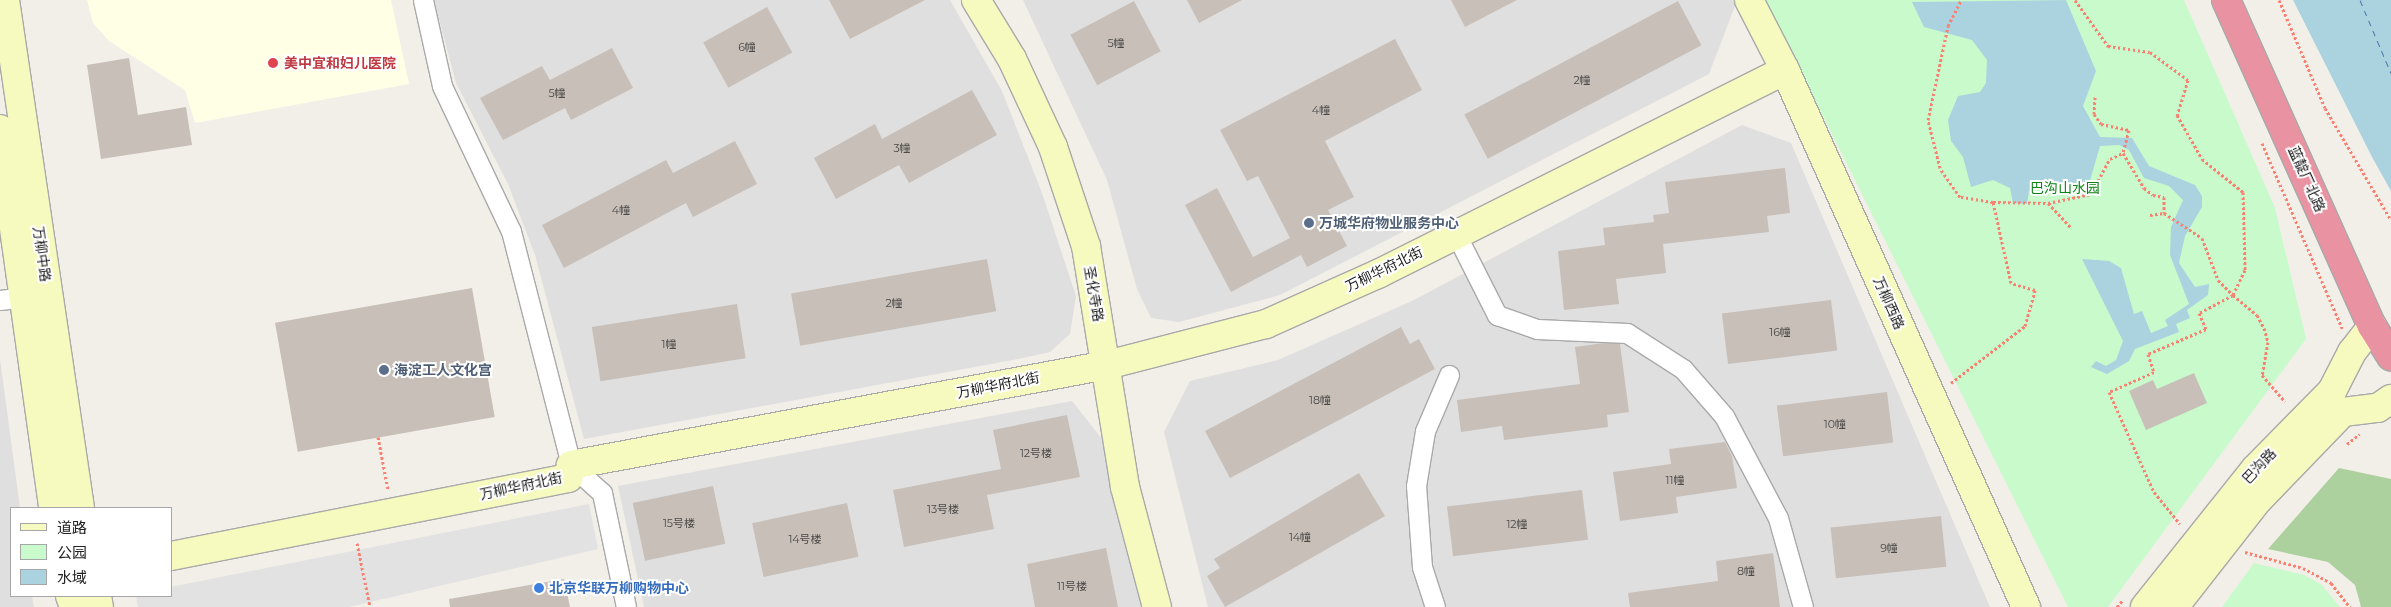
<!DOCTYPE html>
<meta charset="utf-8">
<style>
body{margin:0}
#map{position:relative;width:2391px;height:607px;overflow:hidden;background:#f2efe9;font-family:Montserrat,"Noto Sans SC",sans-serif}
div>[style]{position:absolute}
.residential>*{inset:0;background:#e0dfdf}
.education>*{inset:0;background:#ffffe5}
.forest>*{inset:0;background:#add19e}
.park>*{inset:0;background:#c8facc}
.parking>*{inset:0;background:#e2e2e2}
.water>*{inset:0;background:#aad3df}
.ferry>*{height:1px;margin-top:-0.5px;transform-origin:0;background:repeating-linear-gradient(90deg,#4a7aab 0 6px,transparent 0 11px)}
.building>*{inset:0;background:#c7bfb8;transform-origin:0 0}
.path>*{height:3px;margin-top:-1.5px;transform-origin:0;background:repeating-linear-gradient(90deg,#fa8072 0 2.5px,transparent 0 5px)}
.roads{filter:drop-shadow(1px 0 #a9a9a9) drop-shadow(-1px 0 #a9a9a9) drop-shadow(0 1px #a9a9a9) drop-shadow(0 -1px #a9a9a9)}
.street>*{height:19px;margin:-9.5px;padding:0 9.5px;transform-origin:9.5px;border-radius:9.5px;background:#fff}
.secondary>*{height:28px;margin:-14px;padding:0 14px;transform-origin:14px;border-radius:14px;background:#f7fabf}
.highway>*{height:28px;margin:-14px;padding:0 14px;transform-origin:14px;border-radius:14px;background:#e892a2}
.dots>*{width:14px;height:14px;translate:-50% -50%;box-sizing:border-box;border:2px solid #fff;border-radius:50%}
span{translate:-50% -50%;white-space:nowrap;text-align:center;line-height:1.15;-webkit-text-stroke:4px #fff;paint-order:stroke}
.number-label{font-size:11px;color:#4b4948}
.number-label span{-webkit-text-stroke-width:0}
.health-label{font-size:14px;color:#be3a42;font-weight:700}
.left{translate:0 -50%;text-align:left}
.street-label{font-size:14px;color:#222}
.park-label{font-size:14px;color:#0c8416}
.service-label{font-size:14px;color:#4e5e75;font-weight:700}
.shop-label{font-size:14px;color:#366cbe;font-weight:700}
.legend{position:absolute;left:10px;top:507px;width:162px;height:90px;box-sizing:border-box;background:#fff;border:1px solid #a7a7a7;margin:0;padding:6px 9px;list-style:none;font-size:15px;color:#222}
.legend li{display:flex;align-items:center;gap:10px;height:25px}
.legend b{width:25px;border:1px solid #a7a7a7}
</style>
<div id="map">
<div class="residential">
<i style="clip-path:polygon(434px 0,950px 0,1002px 91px,1042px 193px,1076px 296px,1070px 334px,1050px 352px,1018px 359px,584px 439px,535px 255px,508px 184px,456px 83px)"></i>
<i style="clip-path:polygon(1023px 0,1732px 0,1735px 6px,1709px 74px,1280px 295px,1179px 322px,1151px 318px,1137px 289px,1107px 180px)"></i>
<i style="clip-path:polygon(1742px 125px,1791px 143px,1990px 607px,1208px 607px,1164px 432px,1190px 381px,1278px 360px,1414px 300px)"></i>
<i style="clip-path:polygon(0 359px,20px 508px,11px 508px,11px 596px,32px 596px,34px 607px,0 607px)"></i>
<i style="clip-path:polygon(1072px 401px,1102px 439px,1144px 607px,644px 607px,618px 486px)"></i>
</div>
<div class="education">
<i style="clip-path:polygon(87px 0,391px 0,409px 84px,195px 123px,185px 90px,109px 41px,93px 23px)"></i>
</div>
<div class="forest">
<i style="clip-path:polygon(2339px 468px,2391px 479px,2391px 607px,2361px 607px,2355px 585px,2328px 562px,2268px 549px)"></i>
</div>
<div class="park">
<i style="clip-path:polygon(1765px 0,2184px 0,2275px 208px,2306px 339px,2108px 607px,2068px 607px)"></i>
<i style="clip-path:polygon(2254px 563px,2304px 575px,2322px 585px,2340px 607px,2222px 607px)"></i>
</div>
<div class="parking">
<i style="clip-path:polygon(589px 504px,598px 549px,349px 607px,138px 607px,136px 596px,171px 596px,171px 587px)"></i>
</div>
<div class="water">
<i style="clip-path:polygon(2066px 0,2096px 71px,2083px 106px,2100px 137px,2132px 138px,2149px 166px,2195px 185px,2202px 196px,2202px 207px,2185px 236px,2179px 263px,2195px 287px,2209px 284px,2208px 295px,2187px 310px,2190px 318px,2176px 324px,2179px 332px,2135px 349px,2129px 361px,2107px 374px,2091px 367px,2096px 361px,2106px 366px,2116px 360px,2123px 341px,2082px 259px,2109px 261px,2121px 268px,2134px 314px,2142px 311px,2151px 333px,2168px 326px,2165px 320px,2189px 304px,2170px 255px,2171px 227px,2183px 200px,2169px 186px,2144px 178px,2129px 150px,2119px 145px,2100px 146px,2089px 184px,2035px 189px,2029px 191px,2027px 204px,2013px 203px,2010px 188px,1993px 180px,1971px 187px,1963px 157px,1951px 141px,1948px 120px,1958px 96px,1980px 92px,1986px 83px,1987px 60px,1972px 40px,1924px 27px,1912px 2px)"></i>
<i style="clip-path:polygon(2293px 0,2391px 0,2391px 191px,2372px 157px)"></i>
</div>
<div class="ferry">
<i style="left:2360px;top:0;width:79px;rotate:67deg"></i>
</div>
<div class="building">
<i style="clip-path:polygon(829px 0,925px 0,850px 39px)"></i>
<i style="clip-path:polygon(1187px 0,1242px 0,1199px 23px)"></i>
<i style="clip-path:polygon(1451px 0,1517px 0,1465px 27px)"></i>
<i style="left:1134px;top:1px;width:57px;height:72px;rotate:62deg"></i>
<i style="left:1678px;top:1px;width:50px;height:242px;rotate:62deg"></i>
<i style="left:767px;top:7px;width:52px;height:73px;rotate:61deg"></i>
<i style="clip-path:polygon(1395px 39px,1422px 90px,1325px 141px,1354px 197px,1328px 210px,1347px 246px,1307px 267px,1301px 255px,1231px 292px,1185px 205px,1217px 188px,1253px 257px,1290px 238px,1258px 176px,1247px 181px,1220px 130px)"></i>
<i style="clip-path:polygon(612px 48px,633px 88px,571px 120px,565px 108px,503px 140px,480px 98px,542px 66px,550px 80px)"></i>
<i style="clip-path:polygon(129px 58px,138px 115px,186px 107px,192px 145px,101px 159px,87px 65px)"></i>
<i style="clip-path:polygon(972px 90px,997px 135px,909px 183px,899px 165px,836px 199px,814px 158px,875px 124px,882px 139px)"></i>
<i style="clip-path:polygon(735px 141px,757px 184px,693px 217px,686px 203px,564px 268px,542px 225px,666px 160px,673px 173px)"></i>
<i style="clip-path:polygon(1785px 168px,1790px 213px,1767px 216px,1769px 232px,1663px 244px,1666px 273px,1616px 279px,1619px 304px,1564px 310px,1558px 251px,1605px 245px,1603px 228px,1654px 222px,1653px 215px,1669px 213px,1665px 182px)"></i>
<i style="left:987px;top:259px;width:53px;height:199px;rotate:80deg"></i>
<i style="left:472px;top:288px;width:131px;height:200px;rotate:80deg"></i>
<i style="left:1831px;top:300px;width:51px;height:110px;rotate:83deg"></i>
<i style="left:737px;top:304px;width:55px;height:147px;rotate:81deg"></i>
<i style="clip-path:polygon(1401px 327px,1410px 344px,1419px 339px,1435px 369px,1230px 478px,1205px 431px)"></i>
<i style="clip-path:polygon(1603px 343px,1620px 344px,1629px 412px,1607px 415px,1608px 427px,1504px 440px,1502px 426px,1461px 432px,1457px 400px,1580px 384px,1575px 347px)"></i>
<i style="clip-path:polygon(2194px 373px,2207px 403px,2146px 430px,2129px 391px,2153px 380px,2157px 389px)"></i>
<i style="left:1887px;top:392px;width:51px;height:111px;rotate:83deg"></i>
<i style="clip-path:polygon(1067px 415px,1080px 477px,987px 495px,994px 529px,904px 547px,893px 490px,1001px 469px,993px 430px)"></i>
<i style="clip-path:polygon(1725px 442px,1732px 456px,1737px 488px,1676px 497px,1678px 513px,1620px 521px,1613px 472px,1671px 464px,1669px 449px)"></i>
<i style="clip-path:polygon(1359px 473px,1385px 516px,1225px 607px,1207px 576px,1220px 568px,1214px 559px)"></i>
<i style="left:713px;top:486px;width:59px;height:82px;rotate:78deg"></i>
<i style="left:1582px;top:490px;width:50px;height:136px;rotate:83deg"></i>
<i style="left:847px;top:503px;width:55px;height:97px;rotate:78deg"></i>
<i style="left:1941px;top:516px;width:51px;height:111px;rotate:84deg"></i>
<i style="clip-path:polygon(1106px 548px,1118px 607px,1035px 607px,1027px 564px)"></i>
<i style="clip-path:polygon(1773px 553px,1780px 607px,1630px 607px,1628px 593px,1718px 581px,1716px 561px)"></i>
<i style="clip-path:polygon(564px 579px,570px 607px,450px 607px,449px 599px)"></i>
</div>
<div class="path">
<i style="left:2075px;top:0;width:57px;rotate:54.3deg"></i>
<i style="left:2108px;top:46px;width:42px;rotate:8.1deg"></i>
<i style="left:2150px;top:52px;width:47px;rotate:36.4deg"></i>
<i style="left:2188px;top:80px;width:37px;rotate:107deg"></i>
<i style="left:2177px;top:115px;width:51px;rotate:60.4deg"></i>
<i style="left:2202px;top:159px;width:53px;rotate:38.8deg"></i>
<i style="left:2243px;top:192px;width:78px;rotate:88.5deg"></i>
<i style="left:2245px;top:270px;width:28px;rotate:116deg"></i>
<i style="left:2233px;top:295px;width:31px;rotate:40deg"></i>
<i style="left:2257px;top:315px;width:15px;rotate:62deg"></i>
<i style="left:2264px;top:328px;width:15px;rotate:74deg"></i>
<i style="left:2268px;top:342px;width:34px;rotate:100deg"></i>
<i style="left:2262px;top:375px;width:35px;rotate:49deg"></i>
<i style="left:2279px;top:0;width:117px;rotate:66.9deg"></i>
<i style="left:2325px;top:108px;width:130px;rotate:59.5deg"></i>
<i style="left:2095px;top:97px;width:17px;rotate:93deg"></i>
<i style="left:2094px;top:114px;width:12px;rotate:55deg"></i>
<i style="left:2101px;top:124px;width:29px;rotate:12deg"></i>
<i style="left:2129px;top:130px;width:24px;rotate:105deg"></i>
<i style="left:2262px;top:143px;width:202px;rotate:66.6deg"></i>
<i style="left:1993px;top:202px;width:55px;rotate:1deg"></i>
<i style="left:2048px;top:203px;width:35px;rotate:47deg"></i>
<i style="left:2048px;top:203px;width:44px;rotate:-11.8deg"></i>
<i style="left:2091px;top:194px;width:40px;rotate:-62deg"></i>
<i style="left:2110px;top:159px;width:14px;rotate:-25deg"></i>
<i style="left:2123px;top:153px;width:41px;rotate:59deg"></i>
<i style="left:2144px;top:188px;width:11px;rotate:38deg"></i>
<i style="left:2153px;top:195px;width:11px;rotate:10deg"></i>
<i style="left:2164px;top:197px;width:16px;rotate:90deg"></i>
<i style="left:2150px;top:215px;width:14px;rotate:-8deg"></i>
<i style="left:2164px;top:213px;width:45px;rotate:33.3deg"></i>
<i style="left:2202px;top:238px;width:45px;rotate:69.1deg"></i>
<i style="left:2218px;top:280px;width:21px;rotate:45deg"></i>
<i style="left:2233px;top:295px;width:38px;rotate:152deg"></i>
<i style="left:2199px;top:313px;width:17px;rotate:66deg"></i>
<i style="left:2206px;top:329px;width:63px;rotate:156.7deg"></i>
<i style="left:2148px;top:354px;width:19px;rotate:72deg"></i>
<i style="left:2154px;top:372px;width:49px;rotate:156deg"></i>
<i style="left:2109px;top:392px;width:110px;rotate:65.8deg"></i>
<i style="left:2154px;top:492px;width:41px;rotate:50.9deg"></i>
<i style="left:1951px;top:383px;width:93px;rotate:-37.6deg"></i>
<i style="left:2025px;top:326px;width:37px;rotate:-74deg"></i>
<i style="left:2035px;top:290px;width:25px;rotate:-164deg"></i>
<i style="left:2011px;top:283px;width:83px;rotate:-102.5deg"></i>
<i style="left:1993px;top:202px;width:33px;rotate:-171deg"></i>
<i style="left:1960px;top:197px;width:35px;rotate:-125deg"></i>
<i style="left:1940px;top:168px;width:49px;rotate:-104deg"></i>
<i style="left:1928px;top:120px;width:96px;rotate:-78deg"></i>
<i style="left:1948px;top:26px;width:29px;rotate:-63deg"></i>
<i style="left:378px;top:437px;width:54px;rotate:79.3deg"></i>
<i style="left:2347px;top:444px;width:16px;rotate:-38deg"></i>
<i style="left:357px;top:543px;width:65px;rotate:78.5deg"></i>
<i style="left:2245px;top:552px;width:60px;rotate:15.4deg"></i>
<i style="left:2303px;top:568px;width:32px;rotate:28deg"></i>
<i style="left:2331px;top:583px;width:31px;rotate:52deg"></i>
<i style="left:2117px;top:607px;width:8px;rotate:-50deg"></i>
</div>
<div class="roads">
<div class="street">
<i style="left:423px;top:0;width:88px;rotate:77.5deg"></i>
<i style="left:442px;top:86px;width:161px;rotate:64.6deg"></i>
<i style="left:511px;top:231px;width:242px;rotate:75.6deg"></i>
<i style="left:571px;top:465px;width:42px;rotate:42.1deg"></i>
<i style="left:602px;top:493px;width:116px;rotate:78.1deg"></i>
<i style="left:1456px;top:234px;width:91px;rotate:63.2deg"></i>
<i style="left:1497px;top:315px;width:42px;rotate:19.3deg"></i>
<i style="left:1537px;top:329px;width:90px;rotate:2.5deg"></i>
<i style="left:1627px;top:333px;width:67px;rotate:32.7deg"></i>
<i style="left:1683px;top:369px;width:62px;rotate:48.9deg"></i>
<i style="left:1724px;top:416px;width:115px;rotate:62.1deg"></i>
<i style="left:1778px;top:518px;width:92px;rotate:74.3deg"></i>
<i style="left:0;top:300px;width:23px;rotate:-7deg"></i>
<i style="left:1435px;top:607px;width:42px;rotate:-108deg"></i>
<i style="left:1422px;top:567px;width:81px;rotate:-94.2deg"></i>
<i style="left:1416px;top:486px;width:56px;rotate:-80.7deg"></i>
<i style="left:1425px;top:431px;width:61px;rotate:-66.8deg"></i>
</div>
<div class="secondary">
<i style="left:5px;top:0;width:514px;rotate:81.6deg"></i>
<i style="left:976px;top:0;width:69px;rotate:58.6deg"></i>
<i style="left:1012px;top:59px;width:97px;rotate:65deg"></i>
<i style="left:1053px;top:147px;width:104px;rotate:71.6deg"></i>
<i style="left:1086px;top:246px;width:244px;rotate:80.8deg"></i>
<i style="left:1125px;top:487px;width:124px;rotate:75.1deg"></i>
<i style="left:1749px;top:0;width:79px;rotate:62.8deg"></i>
<i style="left:1785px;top:70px;width:589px;rotate:65.83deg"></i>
<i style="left:0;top:129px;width:383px;rotate:82deg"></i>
<i style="left:171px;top:556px;width:405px;rotate:-11.1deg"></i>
<i style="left:568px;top:478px;width:13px;rotate:-77deg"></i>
<i style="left:571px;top:465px;width:545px;rotate:-10.57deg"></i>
<i style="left:1107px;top:365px;width:164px;rotate:-14.5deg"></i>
<i style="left:1266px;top:324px;width:123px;rotate:-24.1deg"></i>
<i style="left:1378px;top:274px;width:455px;rotate:-26.6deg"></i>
<i style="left:70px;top:596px;width:12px;rotate:70deg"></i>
<i style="left:97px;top:596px;width:11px;rotate:80deg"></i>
<i style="left:2145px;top:607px;width:176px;rotate:-51.4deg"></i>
<i style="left:2255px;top:469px;width:110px;rotate:-45.4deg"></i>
<i style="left:2332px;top:391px;width:44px;rotate:-62.9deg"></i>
<i style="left:2352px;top:352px;width:33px;rotate:-52deg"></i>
<i style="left:2174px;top:607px;width:136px;rotate:-51.9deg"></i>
<i style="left:2258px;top:500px;width:122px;rotate:-46deg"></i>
<i style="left:2343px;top:412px;width:35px;rotate:-7deg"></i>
<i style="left:2378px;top:408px;width:16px;rotate:-35deg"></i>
</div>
<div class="highway">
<i style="left:2226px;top:0;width:357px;rotate:65.9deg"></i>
<i style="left:2372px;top:326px;width:36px;rotate:58deg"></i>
</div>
</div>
<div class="dots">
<i style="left:273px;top:63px;background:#e0444e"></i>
<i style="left:1309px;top:223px;background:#5c6f8a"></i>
<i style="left:384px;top:370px;background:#5c6f8a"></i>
<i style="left:539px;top:588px;background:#3f7fe0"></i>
</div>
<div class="number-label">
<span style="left:1116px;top:43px">5幢</span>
<span style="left:747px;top:47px">6幢</span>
<span style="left:1582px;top:80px">2幢</span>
<span style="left:557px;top:93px">5幢</span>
<span style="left:1321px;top:110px">4幢</span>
<span style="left:902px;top:148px">3幢</span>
<span style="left:621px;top:210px">4幢</span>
<span style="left:894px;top:303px">2幢</span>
<span style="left:1780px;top:332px">16幢</span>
<span style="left:669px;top:344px">1幢</span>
<span style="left:1320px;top:400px">18幢</span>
<span style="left:1835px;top:424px">10幢</span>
<span style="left:1036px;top:453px">12号楼</span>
<span style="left:1675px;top:480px">11幢</span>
<span style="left:943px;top:509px">13号楼</span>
<span style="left:679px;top:523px">15号楼</span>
<span style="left:1517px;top:524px">12幢</span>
<span style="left:1300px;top:537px">14幢</span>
<span style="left:805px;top:539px">14号楼</span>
<span style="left:1889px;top:548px">9幢</span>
<span style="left:1746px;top:571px">8幢</span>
<span style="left:1072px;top:586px">11号楼</span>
</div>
<div class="health-label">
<span class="left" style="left:284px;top:63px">美中宜和妇儿医院</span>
</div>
<div class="street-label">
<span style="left:2307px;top:179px;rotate:66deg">蓝靛厂北路</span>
<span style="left:42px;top:254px;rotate:82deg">万柳中路</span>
<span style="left:1384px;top:269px;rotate:-26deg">万柳华府北街</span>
<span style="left:1094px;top:294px;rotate:80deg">圣化寺路</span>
<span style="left:1889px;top:303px;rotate:66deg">万柳西路</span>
<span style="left:998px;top:385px;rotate:-11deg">万柳华府北街</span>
<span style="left:2259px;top:466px;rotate:-47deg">巴沟路</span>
<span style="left:521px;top:486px;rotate:-12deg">万柳华府北街</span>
</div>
<div class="park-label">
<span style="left:2065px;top:188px">巴沟山水园</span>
</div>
<div class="service-label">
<span class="left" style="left:1319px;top:223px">万城华府物业服务中心</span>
<span class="left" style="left:394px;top:370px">海淀工人文化宫</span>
</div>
<div class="shop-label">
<span class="left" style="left:549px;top:588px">北京华联万柳购物中心</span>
</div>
<ul class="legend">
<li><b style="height:6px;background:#f7fabf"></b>道路</li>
<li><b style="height:14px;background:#c8facc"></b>公园</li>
<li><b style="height:14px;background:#aad3df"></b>水域</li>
</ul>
</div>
